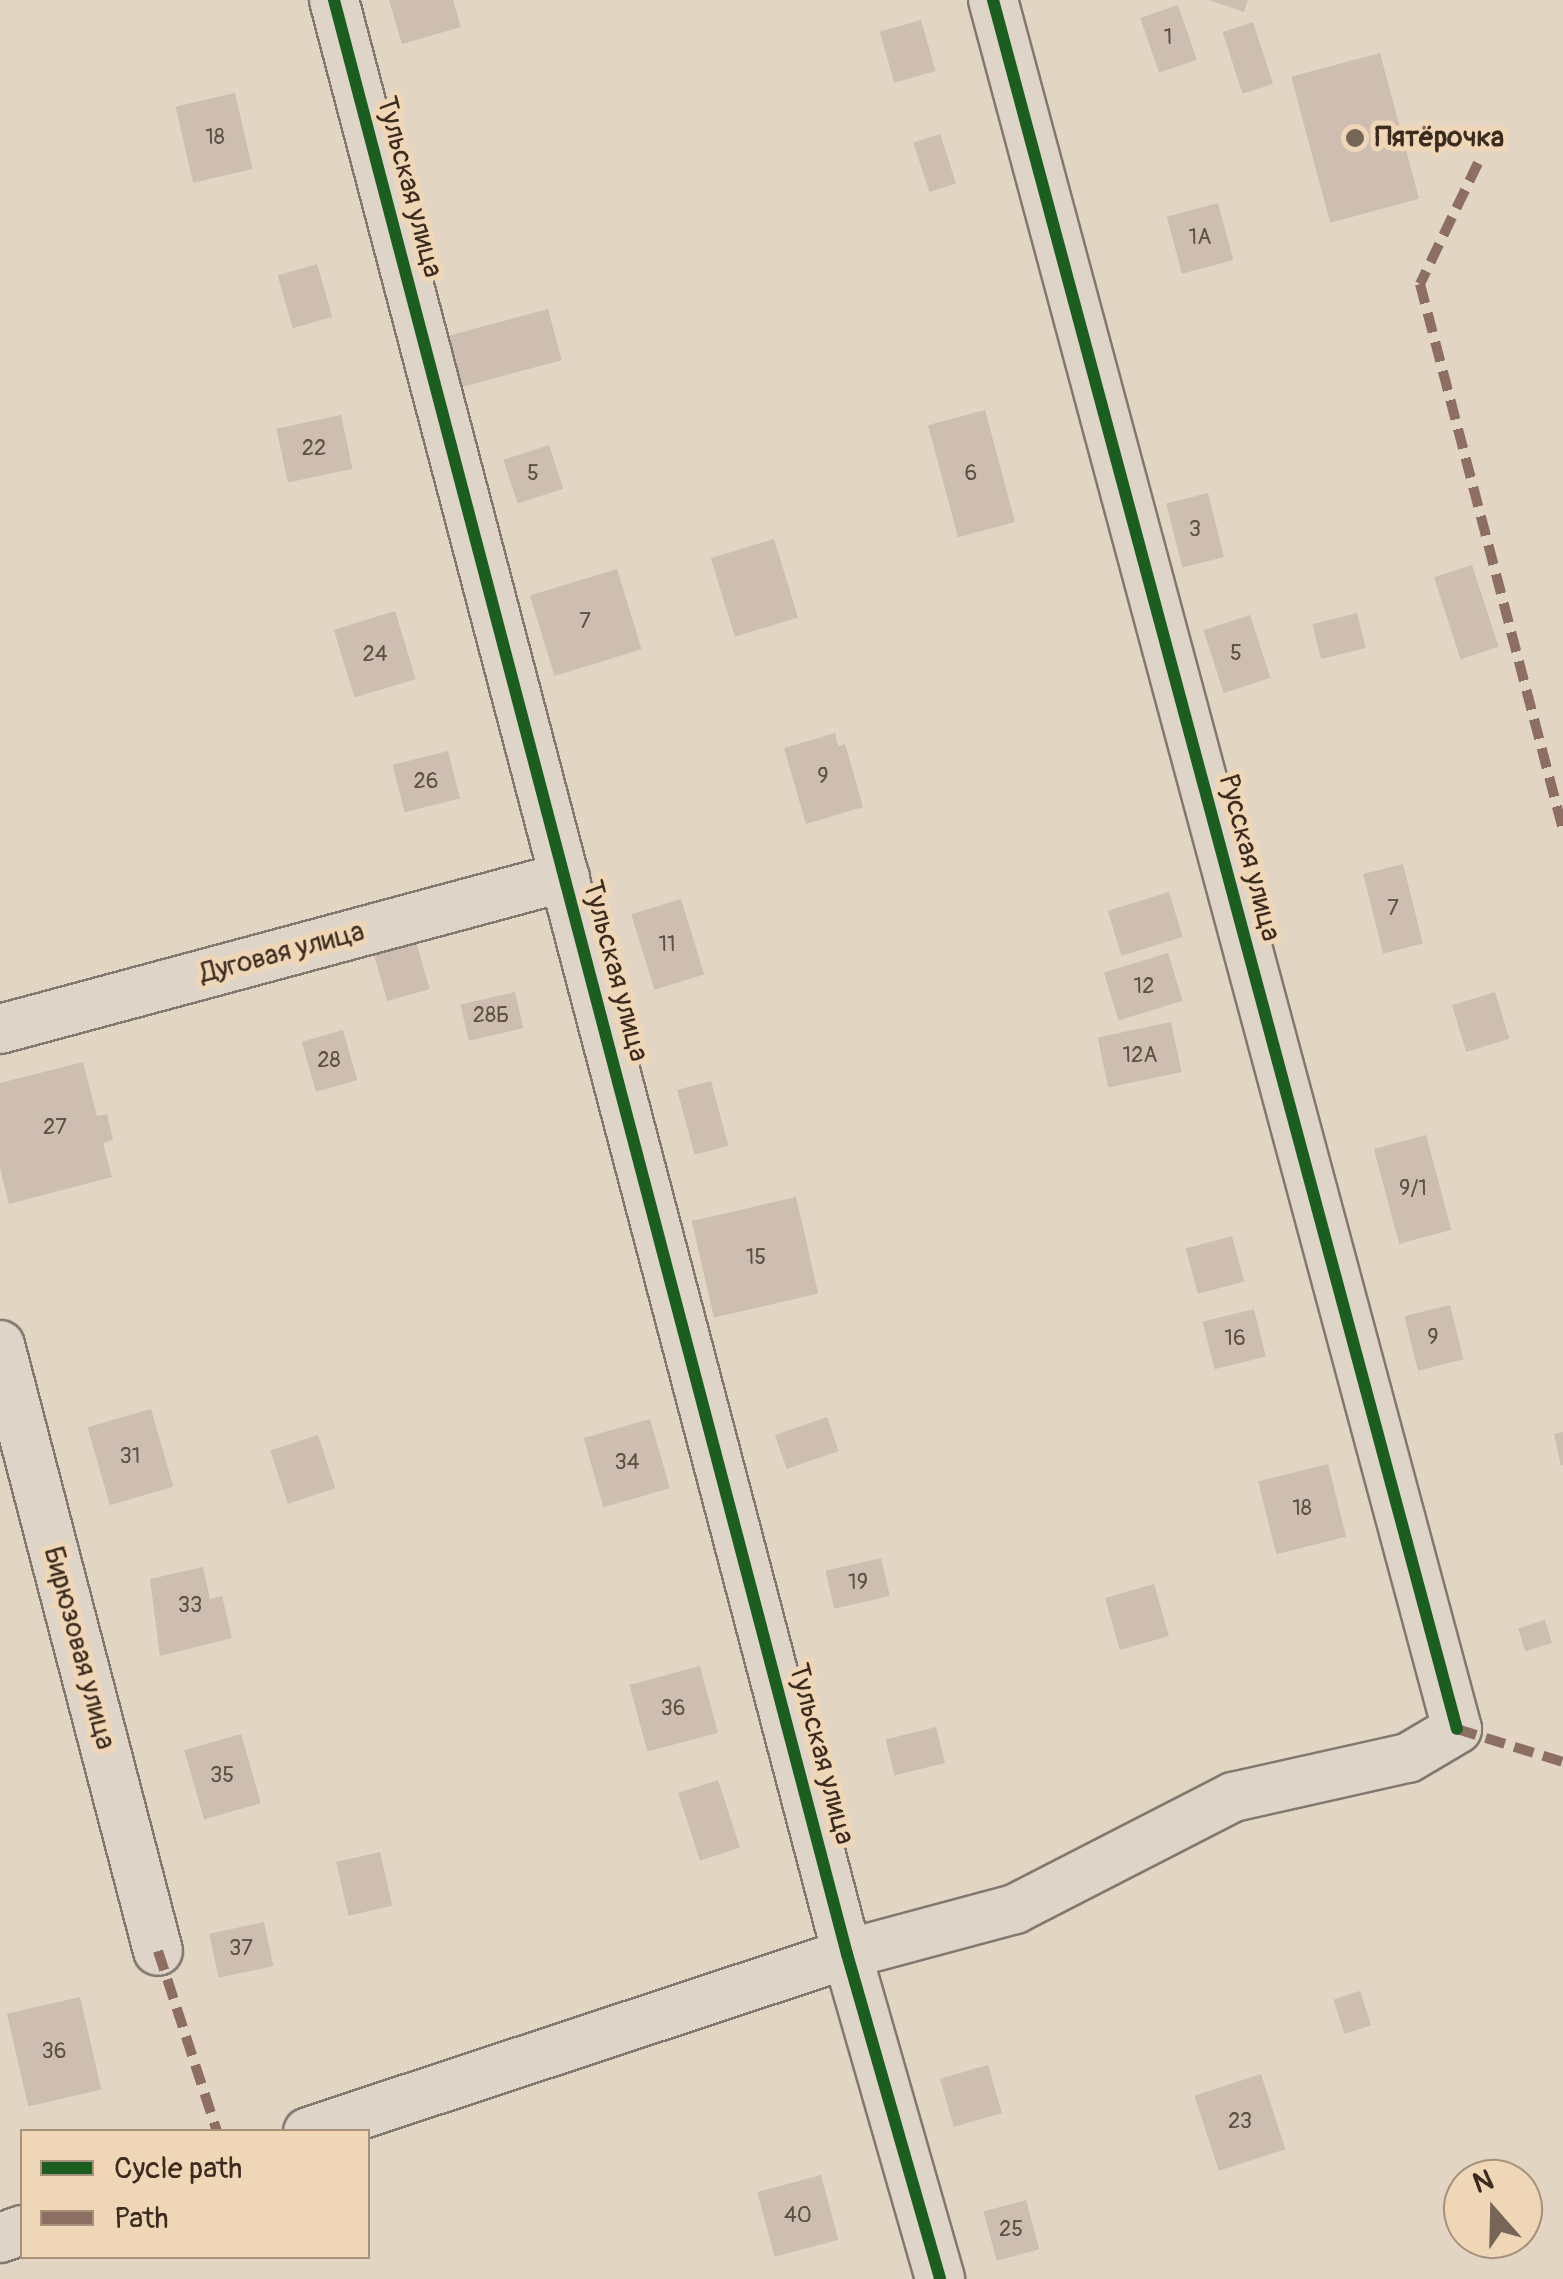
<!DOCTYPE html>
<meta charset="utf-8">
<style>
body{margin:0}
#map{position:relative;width:1563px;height:2279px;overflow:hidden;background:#e2d5c4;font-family:Pangolin,sans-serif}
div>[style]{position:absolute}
.building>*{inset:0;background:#cdbeb1;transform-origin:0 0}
.roads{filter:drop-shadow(2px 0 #81786e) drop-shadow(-2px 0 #81786e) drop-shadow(0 2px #81786e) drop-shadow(0 -2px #81786e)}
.minor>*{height:48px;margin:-24px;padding:0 24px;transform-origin:24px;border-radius:24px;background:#ded4c8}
.quiet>*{height:10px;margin-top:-5px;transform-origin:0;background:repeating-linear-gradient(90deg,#8d6e63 0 20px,transparent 0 30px)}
.cycleway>*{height:12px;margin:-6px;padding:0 6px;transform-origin:6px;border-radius:6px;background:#1b5e20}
.dots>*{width:28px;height:28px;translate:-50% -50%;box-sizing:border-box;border:5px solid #efd6b7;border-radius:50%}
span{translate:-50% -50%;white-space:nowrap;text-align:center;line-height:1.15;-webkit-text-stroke:10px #efd6b7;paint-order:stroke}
.number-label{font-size:22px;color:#605044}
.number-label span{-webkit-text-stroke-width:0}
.poi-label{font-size:28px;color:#3b2a1e;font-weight:700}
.left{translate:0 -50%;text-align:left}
.street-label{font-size:28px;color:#3b2a1e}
.legend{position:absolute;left:20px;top:2129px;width:350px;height:130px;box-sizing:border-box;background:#efd6b7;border:2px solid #a7917a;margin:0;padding:12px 18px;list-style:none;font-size:30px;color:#3b2a1e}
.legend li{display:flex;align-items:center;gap:20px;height:50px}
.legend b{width:50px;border:2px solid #a7917a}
.north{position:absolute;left:1443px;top:2159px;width:100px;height:100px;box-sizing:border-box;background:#efd6b7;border:2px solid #a7917a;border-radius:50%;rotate:340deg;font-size:28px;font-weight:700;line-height:40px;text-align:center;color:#3b2a1e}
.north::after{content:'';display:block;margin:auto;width:35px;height:45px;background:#756658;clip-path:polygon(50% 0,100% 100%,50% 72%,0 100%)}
</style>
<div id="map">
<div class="building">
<i style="clip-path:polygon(389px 0,453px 0,461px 27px,402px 44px)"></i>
<i style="clip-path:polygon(1209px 0,1248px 0,1244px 12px)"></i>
<i style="left:1178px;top:5px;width:58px;height:40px;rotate:71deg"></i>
<i style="left:921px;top:20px;width:53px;height:43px;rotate:74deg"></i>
<i style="left:1253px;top:22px;width:65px;height:32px;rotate:72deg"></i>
<i style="left:1380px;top:53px;width:151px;height:92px;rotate:75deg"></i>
<i style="left:235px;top:93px;width:78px;height:61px;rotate:77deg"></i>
<i style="left:940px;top:134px;width:52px;height:28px;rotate:72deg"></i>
<i style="left:1218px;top:203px;width:59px;height:53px;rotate:75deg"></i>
<i style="left:317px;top:264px;width:55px;height:41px;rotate:74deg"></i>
<i style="left:548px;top:309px;width:53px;height:107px;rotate:75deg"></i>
<i style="left:985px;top:410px;width:116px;height:59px;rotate:75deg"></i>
<i style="left:341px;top:415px;width:55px;height:66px;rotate:78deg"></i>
<i style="left:549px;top:445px;width:46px;height:48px;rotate:72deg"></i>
<i style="left:1208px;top:493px;width:66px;height:43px;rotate:76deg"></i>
<i style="left:774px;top:539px;width:82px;height:66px;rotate:73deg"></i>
<i style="left:1472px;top:565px;width:86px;height:40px;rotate:72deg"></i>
<i style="left:617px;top:569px;width:84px;height:91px;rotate:73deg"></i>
<i style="left:395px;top:611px;width:71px;height:64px;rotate:73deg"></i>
<i style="left:1357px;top:613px;width:36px;height:46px;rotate:76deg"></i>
<i style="left:1250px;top:615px;width:66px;height:49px;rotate:72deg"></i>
<i style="clip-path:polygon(835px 733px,838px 746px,845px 744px,863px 807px,806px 824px,784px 748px)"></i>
<i style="left:448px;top:751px;width:49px;height:57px;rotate:76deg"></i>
<i style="left:1403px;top:864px;width:82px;height:41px;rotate:76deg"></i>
<i style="left:1169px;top:892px;width:47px;height:64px;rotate:73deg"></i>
<i style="left:681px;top:899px;width:79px;height:52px;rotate:73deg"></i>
<i style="left:415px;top:938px;width:53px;height:44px;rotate:74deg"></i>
<i style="left:1168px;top:953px;width:50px;height:67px;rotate:73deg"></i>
<i style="left:515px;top:992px;width:37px;height:56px;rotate:77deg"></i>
<i style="left:1495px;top:992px;width:49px;height:45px;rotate:73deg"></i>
<i style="left:1171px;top:1022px;width:51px;height:75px;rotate:78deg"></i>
<i style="left:343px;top:1030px;width:52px;height:43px;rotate:74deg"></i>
<i style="clip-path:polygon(83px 1062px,97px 1116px,107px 1114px,113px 1140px,103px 1143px,112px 1177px,9px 1204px,0 1168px,0 1083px)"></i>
<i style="left:711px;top:1081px;width:67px;height:35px;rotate:75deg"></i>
<i style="left:1426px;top:1135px;width:98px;height:54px;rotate:75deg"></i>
<i style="left:796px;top:1197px;width:99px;height:107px;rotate:77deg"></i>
<i style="left:1232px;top:1236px;width:47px;height:48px;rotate:75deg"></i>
<i style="left:1450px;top:1305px;width:56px;height:47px;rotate:76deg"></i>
<i style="left:1254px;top:1309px;width:49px;height:53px;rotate:76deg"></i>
<i style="left:151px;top:1409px;width:81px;height:66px;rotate:74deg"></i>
<i style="left:827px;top:1417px;width:36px;height:55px;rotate:71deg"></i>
<i style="left:650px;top:1419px;width:72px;height:69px;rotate:74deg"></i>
<i style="clip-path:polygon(1563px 1432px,1563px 1465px,1561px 1466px,1554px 1434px)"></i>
<i style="left:318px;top:1435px;width:56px;height:50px;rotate:72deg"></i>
<i style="left:1328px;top:1464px;width:75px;height:72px;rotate:76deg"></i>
<i style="left:881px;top:1558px;width:39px;height:57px;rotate:77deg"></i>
<i style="clip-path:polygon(203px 1567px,210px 1599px,222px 1596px,232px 1638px,160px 1656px,150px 1579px)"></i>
<i style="left:1154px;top:1584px;width:54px;height:51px;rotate:74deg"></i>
<i style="left:1545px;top:1620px;width:24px;height:28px;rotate:73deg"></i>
<i style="left:700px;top:1666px;width:69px;height:73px;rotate:75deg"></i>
<i style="left:936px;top:1727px;width:37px;height:52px;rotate:76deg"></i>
<i style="left:241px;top:1734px;width:72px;height:59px;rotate:74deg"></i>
<i style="left:718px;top:1780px;width:71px;height:42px;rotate:72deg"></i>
<i style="left:380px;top:1852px;width:55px;height:45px;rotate:77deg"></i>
<i style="left:264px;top:1922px;width:45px;height:56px;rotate:78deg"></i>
<i style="left:1360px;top:1991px;width:36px;height:28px;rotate:72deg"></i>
<i style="left:80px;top:1997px;width:95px;height:75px;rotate:77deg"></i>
<i style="left:988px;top:2065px;width:50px;height:50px;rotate:74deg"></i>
<i style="left:1261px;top:2074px;width:79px;height:70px;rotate:72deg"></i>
<i style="left:821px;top:2175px;width:67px;height:66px;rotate:75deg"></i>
<i style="left:1026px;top:2200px;width:51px;height:44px;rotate:75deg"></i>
</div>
<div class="roads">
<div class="minor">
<i style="left:334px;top:0;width:2020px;rotate:75.29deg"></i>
<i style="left:847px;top:1954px;width:338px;rotate:74deg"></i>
<i style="left:0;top:1029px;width:585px;rotate:-15.06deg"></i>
<i style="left:0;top:1345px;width:626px;rotate:75.39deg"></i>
<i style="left:308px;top:2132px;width:568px;rotate:-18.28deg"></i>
<i style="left:847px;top:1954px;width:174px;rotate:-15deg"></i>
<i style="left:1015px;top:1909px;width:245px;rotate:-27.2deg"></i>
<i style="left:1233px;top:1797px;width:179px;rotate:-12.6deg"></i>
<i style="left:1408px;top:1758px;width:57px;rotate:-30.6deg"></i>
<i style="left:1457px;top:1729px;width:1790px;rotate:-105.02deg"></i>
<i style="left:0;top:2238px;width:23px;rotate:-20deg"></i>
</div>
</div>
<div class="quiet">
<i style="left:1478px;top:163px;width:134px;rotate:115.6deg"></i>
<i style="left:1420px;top:284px;width:564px;rotate:75.32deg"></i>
<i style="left:1457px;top:1729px;width:111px;rotate:17.3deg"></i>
<i style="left:158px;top:1951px;width:190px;rotate:71.9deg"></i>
</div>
<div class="cycleway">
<i style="left:334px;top:0;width:2020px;rotate:75.29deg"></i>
<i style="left:847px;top:1954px;width:338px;rotate:74deg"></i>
<i style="left:993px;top:0;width:1790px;rotate:74.98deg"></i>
</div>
<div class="dots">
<i style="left:1355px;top:138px;background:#756658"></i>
</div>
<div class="number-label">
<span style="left:1168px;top:38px">1</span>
<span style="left:215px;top:138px">18</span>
<span style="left:1200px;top:238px">1А</span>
<span style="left:314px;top:449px">22</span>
<span style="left:533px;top:474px">5</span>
<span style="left:971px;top:474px">6</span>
<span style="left:1195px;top:530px">3</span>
<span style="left:585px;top:622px">7</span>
<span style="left:1236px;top:654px">5</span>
<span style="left:375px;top:655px">24</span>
<span style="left:823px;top:777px">9</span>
<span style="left:426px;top:782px">26</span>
<span style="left:1393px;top:909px">7</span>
<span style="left:667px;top:945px">11</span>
<span style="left:1144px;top:987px">12</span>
<span style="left:491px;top:1016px">28Б</span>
<span style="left:1140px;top:1056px">12А</span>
<span style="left:329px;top:1061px">28</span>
<span style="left:55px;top:1128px">27</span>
<span style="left:1413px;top:1189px">9/1</span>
<span style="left:756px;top:1258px">15</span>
<span style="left:1433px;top:1338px">9</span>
<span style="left:1235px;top:1339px">16</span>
<span style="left:130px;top:1457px">31</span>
<span style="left:627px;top:1463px">34</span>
<span style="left:1302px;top:1509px">18</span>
<span style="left:858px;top:1583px">19</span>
<span style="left:190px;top:1606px">33</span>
<span style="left:673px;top:1709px">36</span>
<span style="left:222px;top:1776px">35</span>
<span style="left:241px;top:1949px">37</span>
<span style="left:54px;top:2052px">36</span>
<span style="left:1240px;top:2122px">23</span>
<span style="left:798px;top:2216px">40</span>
<span style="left:1011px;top:2230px">25</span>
</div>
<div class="poi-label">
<span class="left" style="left:1375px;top:138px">Пятёрочка</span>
</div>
<div class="street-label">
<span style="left:409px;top:187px;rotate:75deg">Тульская улица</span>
<span style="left:1249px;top:858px;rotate:75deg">Русская улица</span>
<span style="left:282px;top:953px;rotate:-15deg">Дуговая улица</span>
<span style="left:615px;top:971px;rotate:75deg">Тульская улица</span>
<span style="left:79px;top:1648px;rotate:75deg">Бирюзовая улица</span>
<span style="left:821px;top:1754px;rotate:75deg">Тульская улица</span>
</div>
<ul class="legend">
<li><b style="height:12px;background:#1b5e20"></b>Cycle path</li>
<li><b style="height:12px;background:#8d6e63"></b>Path</li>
</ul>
<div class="north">N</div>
</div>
